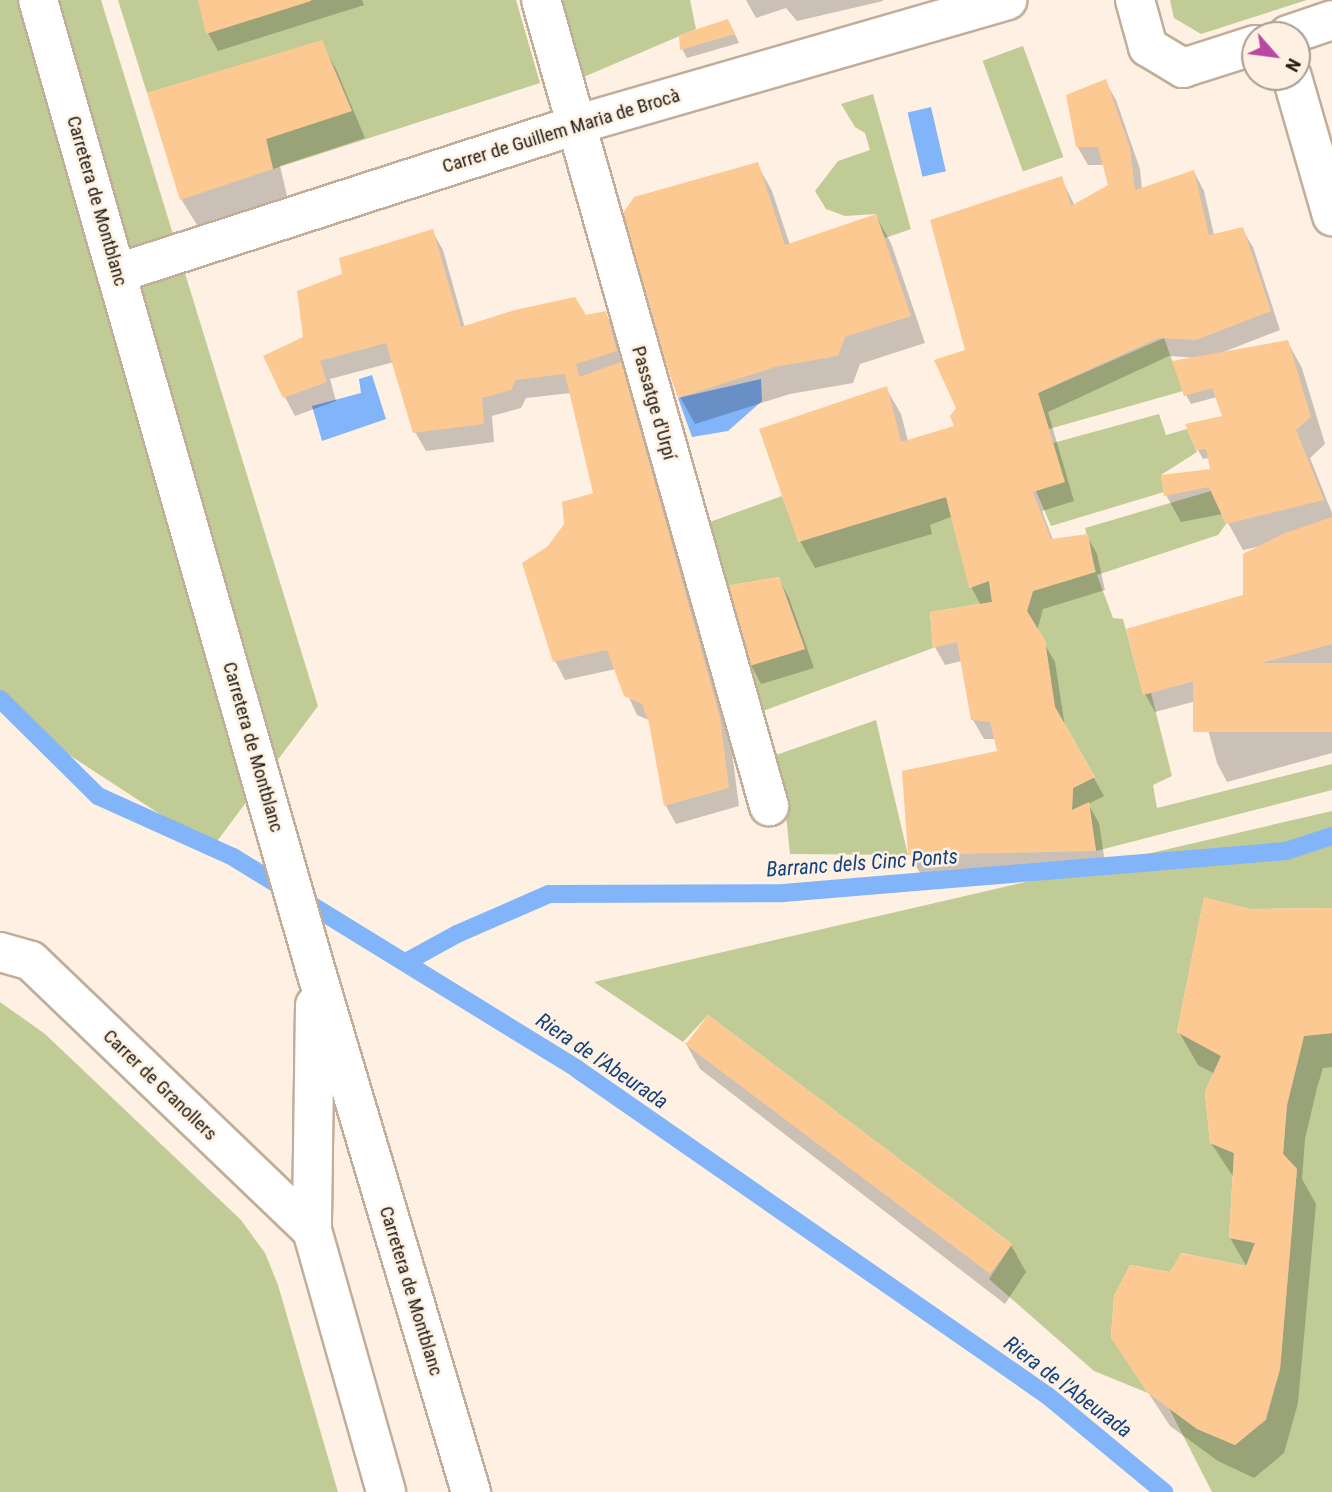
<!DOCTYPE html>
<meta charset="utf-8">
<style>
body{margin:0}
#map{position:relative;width:1332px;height:1492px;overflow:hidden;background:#fef1e3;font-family:"Roboto Condensed",sans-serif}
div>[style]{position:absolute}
.green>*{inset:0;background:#c1cb96;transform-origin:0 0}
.water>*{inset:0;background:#82b4f9;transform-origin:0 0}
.shadow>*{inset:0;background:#0003}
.stream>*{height:18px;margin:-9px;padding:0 9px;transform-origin:9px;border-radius:9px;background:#82b4f9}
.building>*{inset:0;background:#fcc993;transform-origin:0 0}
.roads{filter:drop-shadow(2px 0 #c1ad98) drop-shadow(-2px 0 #c1ad98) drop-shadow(0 2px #c1ad98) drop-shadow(0 -2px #c1ad98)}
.minor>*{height:38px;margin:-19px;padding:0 19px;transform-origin:19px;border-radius:19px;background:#fff}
span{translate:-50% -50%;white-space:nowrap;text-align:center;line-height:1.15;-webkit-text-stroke:5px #fef1e3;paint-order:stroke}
.street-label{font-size:19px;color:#241d15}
.water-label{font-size:21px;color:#12427f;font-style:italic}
.north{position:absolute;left:1241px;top:21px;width:70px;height:70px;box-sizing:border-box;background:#fef1e3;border:2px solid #a79c91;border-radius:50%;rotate:118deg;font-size:19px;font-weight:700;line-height:28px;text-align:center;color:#241d15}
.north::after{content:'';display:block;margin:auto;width:24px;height:32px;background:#b948a3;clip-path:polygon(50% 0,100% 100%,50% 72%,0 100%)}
</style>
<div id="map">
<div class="green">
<i style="clip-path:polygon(0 0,101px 0,318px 706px,212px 848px,0 710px)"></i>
<i style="clip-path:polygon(118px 0,516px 0,540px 83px,273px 169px,266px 139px,351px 111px,322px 41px,147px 93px)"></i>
<i style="clip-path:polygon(557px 0,690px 0,696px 29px,579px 79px)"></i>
<i style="clip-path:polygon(1170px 0,1307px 0,1201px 34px,1174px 18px)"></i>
<i style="left:1023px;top:46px;width:118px;height:43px;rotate:70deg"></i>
<i style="clip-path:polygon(873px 94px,911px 229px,885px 238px,876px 214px,845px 216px,826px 209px,815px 191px,838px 161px,870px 150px,865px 133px,855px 127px,841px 104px)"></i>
<i style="clip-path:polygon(1164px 338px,1183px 391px,1049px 429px,1038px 393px)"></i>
<i style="clip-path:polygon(1159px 414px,1166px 435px,1187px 429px,1197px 452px,1161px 475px,1164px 492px,1051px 526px,1036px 491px,1053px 443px)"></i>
<i style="clip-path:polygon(1211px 491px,1226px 524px,1218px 535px,1097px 575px,1113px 618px,1123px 619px,1143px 694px,1151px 693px,1172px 776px,1153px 785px,1157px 808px,1332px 764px,1332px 790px,1096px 851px,1089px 803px,1072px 810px,1073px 788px,1095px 777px,1055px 707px,1045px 641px,1027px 611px,1033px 591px,1096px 572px,1085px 528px)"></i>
<i style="clip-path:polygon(782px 496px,799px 542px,946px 497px,970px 588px,989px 581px,992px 602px,930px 612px,933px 648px,763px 711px,749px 666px,805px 649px,779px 577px,726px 586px,707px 523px)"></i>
<i style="clip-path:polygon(876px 720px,908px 855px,790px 854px,782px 776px,776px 755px)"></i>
<i style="clip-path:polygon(1332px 811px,1332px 908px,1250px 909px,1204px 898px,1177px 1032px,1221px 1056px,1205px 1092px,1210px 1143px,1234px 1153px,1229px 1238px,1255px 1243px,1246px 1266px,1182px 1253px,1170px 1272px,1130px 1265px,1114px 1296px,1111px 1337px,1148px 1393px,1094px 1371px,989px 1279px,1012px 1244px,708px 1015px,683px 1042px,594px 982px)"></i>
<i style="clip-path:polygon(0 1002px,45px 1034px,241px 1220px,265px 1253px,278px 1285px,338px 1492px,0 1492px)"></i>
<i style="clip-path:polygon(1332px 1033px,1332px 1492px,1212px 1492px,1169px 1408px,1197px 1429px,1235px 1445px,1266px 1420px,1280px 1369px,1297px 1169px,1283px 1154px,1287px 1105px,1304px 1036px)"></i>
</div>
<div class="water">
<i style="left:931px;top:107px;width:66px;height:24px;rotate:77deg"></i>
<i style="clip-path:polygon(372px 375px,386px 419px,322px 441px,312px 406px,361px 393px,359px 379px)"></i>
<i style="clip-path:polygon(761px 379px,762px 401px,728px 431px,692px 437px,678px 398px)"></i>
</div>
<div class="shadow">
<i style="clip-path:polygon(200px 0,362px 0,364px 5px,218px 51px,208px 33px)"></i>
<i style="clip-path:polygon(746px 0,883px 0,883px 1px,797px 21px,786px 8px,756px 18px)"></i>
<i style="clip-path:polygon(733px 30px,739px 43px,687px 58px,682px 49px)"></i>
<i style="clip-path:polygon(321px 42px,336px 69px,365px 138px,280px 166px,287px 196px,197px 225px,181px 199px)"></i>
<i style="clip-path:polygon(1105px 81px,1116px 100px,1140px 169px,1142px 189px,1194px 172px,1204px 191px,1214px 235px,1242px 229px,1253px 247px,1280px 330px,1221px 353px,1287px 341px,1302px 368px,1325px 444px,1310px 458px,1332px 513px,1332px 753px,1227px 782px,1217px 763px,1200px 700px,1155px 712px,1145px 694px,1244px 597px,1261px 546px,1243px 550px,1223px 514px,1181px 522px,1166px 495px,1213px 471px,1210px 458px,1203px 459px,1198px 450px,1224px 417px,1217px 397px,1191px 404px,1186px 395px,1197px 358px,1169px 356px,1048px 412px,1074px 501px,1042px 511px,1053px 540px,1087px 536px,1097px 554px,1105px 590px,1043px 609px,1037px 631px,1055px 662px,1065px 727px,1104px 796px,1088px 804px,1099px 823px,1106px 869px,920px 873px,910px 855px,999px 752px,996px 739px,984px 739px,973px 720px,962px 661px,945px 665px,935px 647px,981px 605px,971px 587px,953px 516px,930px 525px,932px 534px,815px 568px,800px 541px,886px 388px,901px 414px,908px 441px,956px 428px,967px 351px,1061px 178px,1075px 206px,1110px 186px,1104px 165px,1088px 165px,1077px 146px)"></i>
<i style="clip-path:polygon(757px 164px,772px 191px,790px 245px,876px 216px,891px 243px,925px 343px,860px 364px,853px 383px,790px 394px,695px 424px,680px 397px)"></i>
<i style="clip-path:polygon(432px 231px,443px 250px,465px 328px,605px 313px,616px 331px,626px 369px,623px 370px,630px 383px,730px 737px,739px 806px,676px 824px,666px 806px,649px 720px,637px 715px,616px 669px,565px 680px,555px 661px,549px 548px,595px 494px,571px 393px,526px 398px,521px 408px,492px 416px,494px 442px,426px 451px,415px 432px,394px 362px,330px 379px,336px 401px,295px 416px,285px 397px,265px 357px,305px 338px,344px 275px)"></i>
<i style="clip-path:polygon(779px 579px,789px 598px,814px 668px,761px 684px,751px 665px,728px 587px)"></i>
<i style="clip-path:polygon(1332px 909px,1332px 1067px,1323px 1068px,1317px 1088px,1305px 1139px,1302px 1179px,1316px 1204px,1298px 1403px,1284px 1453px,1254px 1478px,1218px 1461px,1170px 1426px,1112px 1337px,1171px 1274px,1248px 1269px,1230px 1238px,1234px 1178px,1211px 1143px,1215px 1074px,1198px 1065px,1179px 1032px,1250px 911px)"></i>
<i style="clip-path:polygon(685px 1042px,1011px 1245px,1026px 1272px,1005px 1304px,700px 1069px)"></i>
</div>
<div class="stream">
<i style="left:0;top:699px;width:138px;rotate:44.7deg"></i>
<i style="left:98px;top:796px;width:148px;rotate:24.3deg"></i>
<i style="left:233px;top:857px;width:404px;rotate:31.6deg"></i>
<i style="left:577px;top:1069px;width:573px;rotate:34.77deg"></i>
<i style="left:1048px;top:1396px;width:151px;rotate:39.6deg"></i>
<i style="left:406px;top:962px;width:58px;rotate:-28.8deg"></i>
<i style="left:457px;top:934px;width:100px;rotate:-23.5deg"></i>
<i style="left:549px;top:894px;width:234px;rotate:-0.2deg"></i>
<i style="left:783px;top:893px;width:505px;rotate:-4.77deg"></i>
<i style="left:1286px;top:851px;width:48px;rotate:-18.1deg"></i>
</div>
<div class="building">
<i style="clip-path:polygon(198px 0,311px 0,311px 1px,206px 34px)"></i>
<i style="clip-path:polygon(728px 19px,735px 34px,680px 50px,679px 35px)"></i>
<i style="clip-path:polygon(322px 40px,352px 111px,266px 139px,273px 169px,180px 200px,147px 93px)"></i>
<i style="clip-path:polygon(1106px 79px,1130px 148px,1135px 190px,1194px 170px,1209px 235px,1243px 227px,1271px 311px,1196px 340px,1158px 338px,1038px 393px,1065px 482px,1033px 492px,1051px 539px,1088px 534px,1095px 572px,1033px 591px,1027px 611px,1045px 641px,1055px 707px,1095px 777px,1073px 788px,1072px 810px,1089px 802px,1096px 851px,908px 855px,902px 771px,997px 751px,990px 722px,971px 720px,957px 642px,933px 648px,930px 612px,992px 602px,989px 581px,969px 588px,946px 497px,798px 542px,759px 429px,887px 386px,901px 442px,954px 426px,950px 416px,956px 408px,934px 360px,965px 350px,930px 220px,1062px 176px,1071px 206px,1108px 185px,1098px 147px,1076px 147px,1066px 95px)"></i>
<i style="clip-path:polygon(758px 162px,785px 245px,876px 214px,911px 316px,845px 337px,838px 356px,775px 367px,678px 398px,617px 222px,634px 197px)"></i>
<i style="clip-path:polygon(433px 229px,461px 327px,515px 310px,575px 297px,586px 315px,606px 311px,617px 351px,576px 364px,579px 377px,621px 362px,720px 717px,729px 788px,664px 806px,649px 723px,642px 704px,624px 696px,607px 650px,553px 662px,522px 563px,548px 546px,564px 524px,562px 502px,593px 493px,565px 374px,516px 380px,511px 390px,482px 398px,484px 424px,413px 433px,386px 343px,320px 361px,327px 382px,283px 398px,263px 356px,303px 337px,297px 291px,342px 274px,339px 258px)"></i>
<i style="clip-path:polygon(1288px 340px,1311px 417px,1296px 430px,1324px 500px,1226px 524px,1209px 487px,1164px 496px,1161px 475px,1210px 469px,1206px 449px,1196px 450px,1185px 424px,1222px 416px,1212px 388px,1184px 396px,1172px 361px)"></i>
<i style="clip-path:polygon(1332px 517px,1332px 644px,1143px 695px,1126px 629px,1243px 595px,1243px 554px,1285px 533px)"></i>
<i style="clip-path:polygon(779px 577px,805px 649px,749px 666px,726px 586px)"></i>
<i style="left:1332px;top:663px;width:69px;height:139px;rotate:90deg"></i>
<i style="clip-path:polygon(1204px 897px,1250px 909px,1332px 908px,1332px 1033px,1304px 1036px,1287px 1105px,1283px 1154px,1297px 1169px,1280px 1369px,1265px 1420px,1235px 1445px,1197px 1429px,1148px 1393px,1111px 1338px,1114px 1296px,1130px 1265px,1170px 1272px,1181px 1253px,1246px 1266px,1255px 1243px,1229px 1238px,1234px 1153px,1210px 1143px,1205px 1092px,1221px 1056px,1177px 1032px)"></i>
<i style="left:708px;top:1015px;width:381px;height:37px;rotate:37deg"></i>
</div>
<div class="roads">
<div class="minor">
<i style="left:38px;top:0;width:1007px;rotate:74.03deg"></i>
<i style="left:315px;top:968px;width:547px;rotate:73.42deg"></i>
<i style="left:541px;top:0;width:838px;rotate:74.2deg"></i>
<i style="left:1135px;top:0;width:49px;rotate:74.5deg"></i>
<i style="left:1148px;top:47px;width:41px;rotate:31deg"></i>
<i style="left:1183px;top:68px;width:76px;rotate:-17.7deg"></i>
<i style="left:1288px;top:35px;width:46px;rotate:-18.8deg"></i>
<i style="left:1292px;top:77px;width:145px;rotate:73.9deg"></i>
<i style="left:118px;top:273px;width:480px;rotate:-17.9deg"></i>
<i style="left:575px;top:125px;width:450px;rotate:-16.1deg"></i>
<i style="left:0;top:952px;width:32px;rotate:16deg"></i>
<i style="left:31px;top:961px;width:389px;rotate:43.8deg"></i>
<i style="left:315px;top:1005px;width:225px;rotate:90.8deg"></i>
<i style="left:312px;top:1230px;width:272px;rotate:74.2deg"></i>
</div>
</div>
<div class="street-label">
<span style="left:561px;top:131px;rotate:-17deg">Carrer de Guillem Maria de Brocà</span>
<span style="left:97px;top:201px;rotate:74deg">Carretera de Montblanc</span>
<span style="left:654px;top:403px;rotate:74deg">Passatge d'Urpí</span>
<span style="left:253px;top:747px;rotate:74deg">Carretera de Montblanc</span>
<span style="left:160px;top:1085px;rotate:44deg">Carrer de Granollers</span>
<span style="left:411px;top:1291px;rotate:73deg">Carretera de Montblanc</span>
</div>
<div class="water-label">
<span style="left:862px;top:863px;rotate:-4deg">Barranc dels Cinc Ponts</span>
<span style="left:602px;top:1061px;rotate:34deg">Riera de l'Abeurada</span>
<span style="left:1068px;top:1387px;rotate:37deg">Riera de l'Abeurada</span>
</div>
<div class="north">N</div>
</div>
